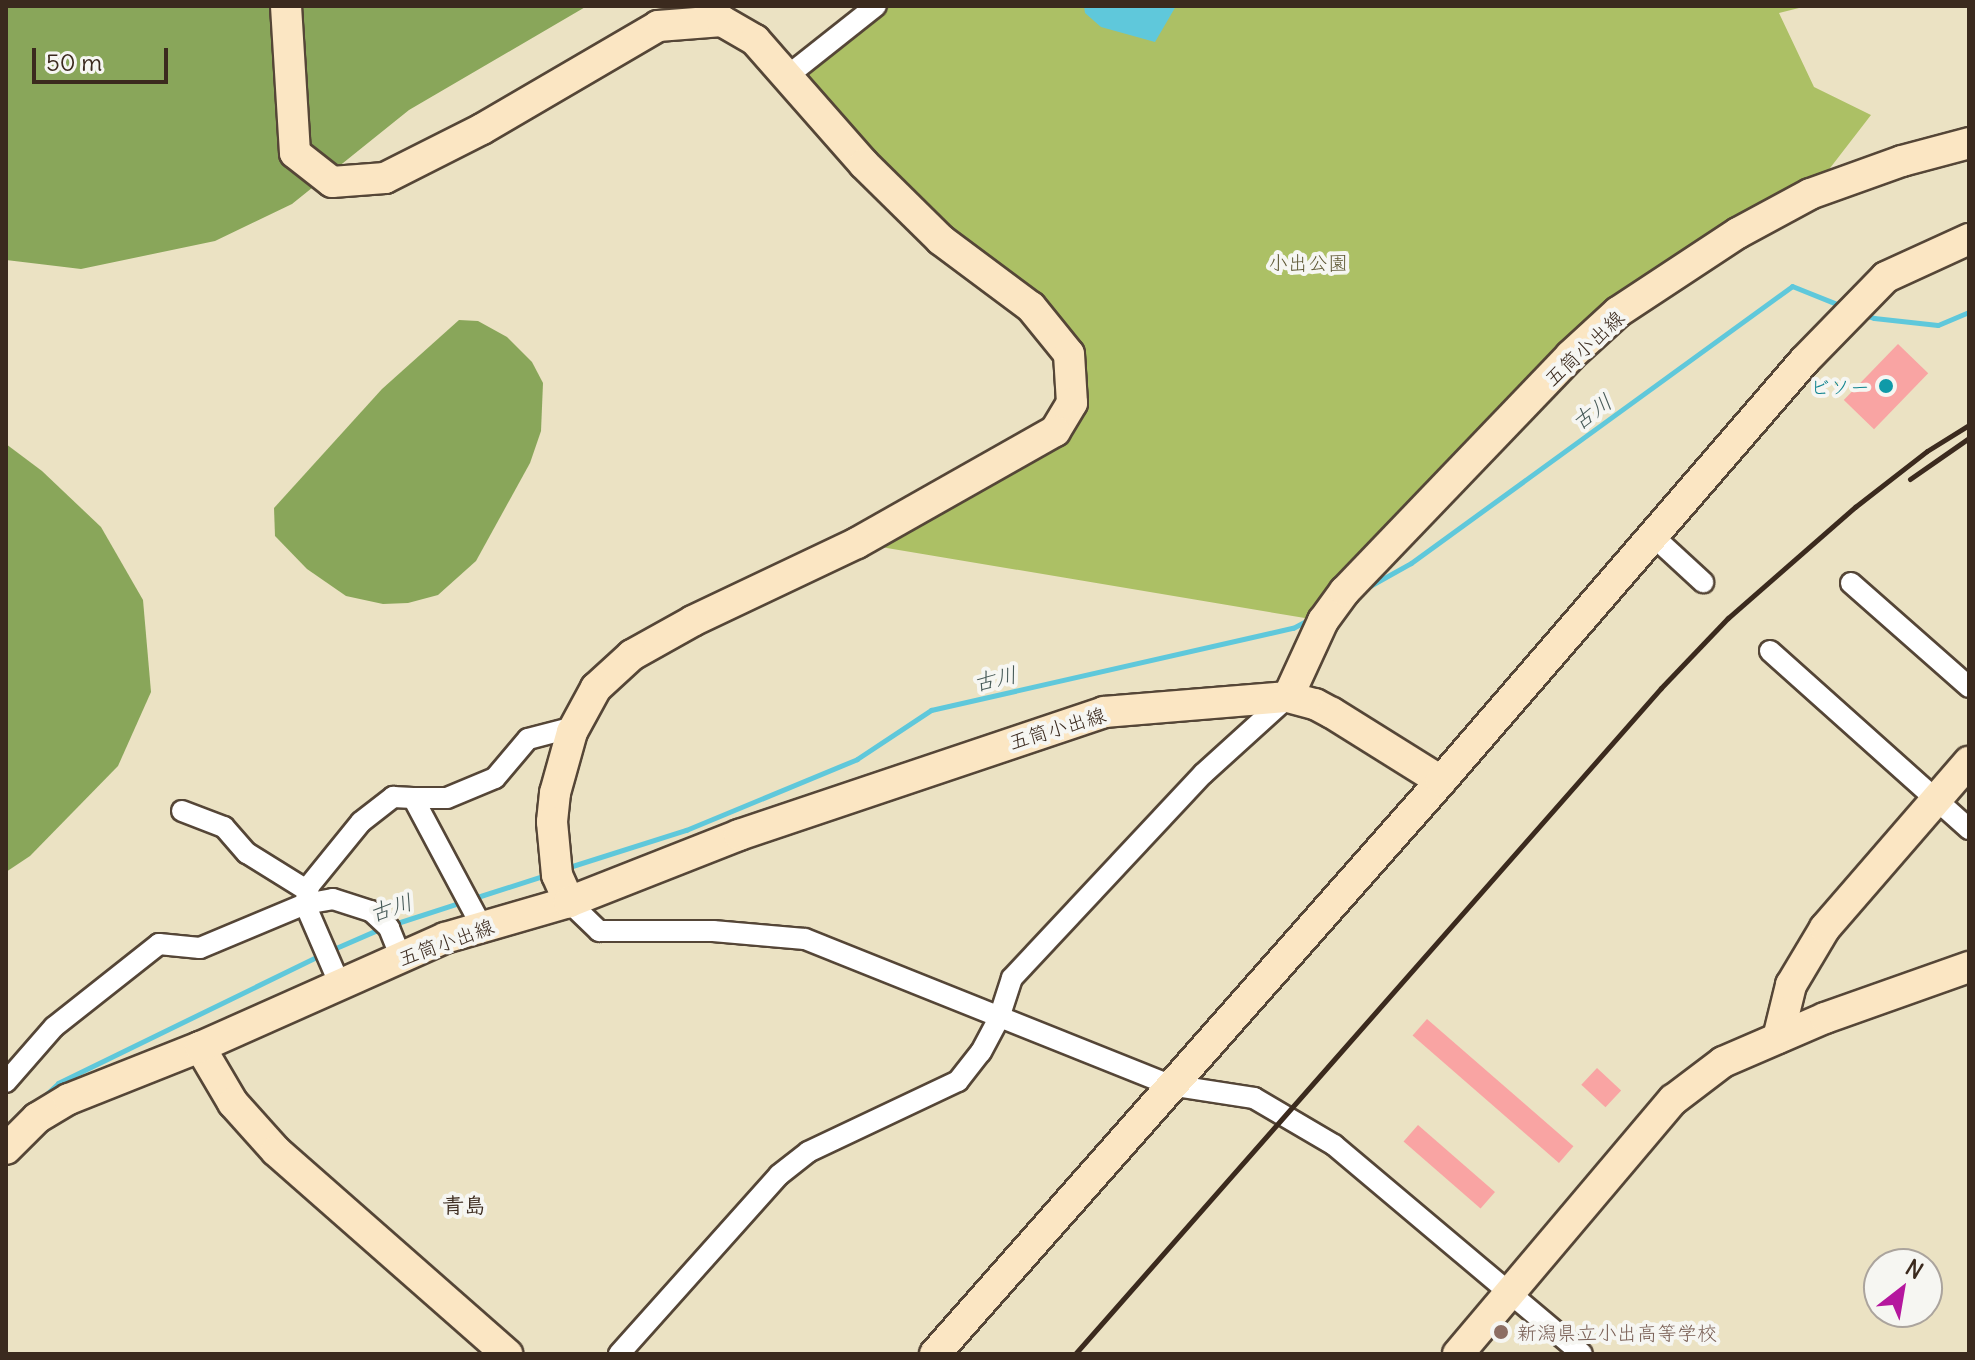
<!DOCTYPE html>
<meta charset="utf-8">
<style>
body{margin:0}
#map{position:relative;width:1975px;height:1360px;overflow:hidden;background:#ebe2c3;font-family:Delius,"Klee One",sans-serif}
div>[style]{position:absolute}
.green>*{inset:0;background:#acc065}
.forest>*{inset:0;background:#89a65a}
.water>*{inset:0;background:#5fc8db}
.stream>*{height:5px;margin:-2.5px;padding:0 2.5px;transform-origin:2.5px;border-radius:2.5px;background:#5fc8db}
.building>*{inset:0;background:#f9a4a3;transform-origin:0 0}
.roads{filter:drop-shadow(2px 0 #554637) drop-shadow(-2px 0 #554637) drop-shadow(0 2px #554637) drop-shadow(0 -2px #554637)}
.street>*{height:20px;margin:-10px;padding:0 10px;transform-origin:10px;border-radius:10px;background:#fff}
.secondary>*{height:30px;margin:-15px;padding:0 15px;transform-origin:15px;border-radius:15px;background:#fbe6c3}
.rail>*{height:5px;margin:-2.5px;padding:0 2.5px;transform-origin:2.5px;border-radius:2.5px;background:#3b2a1e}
.dots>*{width:22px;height:22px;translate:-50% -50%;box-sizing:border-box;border:4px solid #f6f6f2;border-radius:50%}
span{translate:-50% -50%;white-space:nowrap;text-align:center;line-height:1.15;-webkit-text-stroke:8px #f6f6f2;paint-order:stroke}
.park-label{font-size:20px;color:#5d5733}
.street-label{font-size:20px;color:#3b2a1e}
.culture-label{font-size:20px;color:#0d838f}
.right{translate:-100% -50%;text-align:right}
.education-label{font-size:20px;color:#785e54}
.left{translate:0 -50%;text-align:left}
.water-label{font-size:22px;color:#465957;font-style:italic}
.neighbourhood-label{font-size:22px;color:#3b2a1e;font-weight:700}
.frame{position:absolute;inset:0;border:8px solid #3b2a1e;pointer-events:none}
.north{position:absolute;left:1863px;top:1248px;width:80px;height:80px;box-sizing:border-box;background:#f6f6f2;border:2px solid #aba49d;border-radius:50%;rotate:31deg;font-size:22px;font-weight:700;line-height:32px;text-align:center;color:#3b2a1e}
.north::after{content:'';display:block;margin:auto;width:28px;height:36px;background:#b5179e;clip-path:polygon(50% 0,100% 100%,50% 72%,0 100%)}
.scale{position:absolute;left:32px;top:48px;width:136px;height:36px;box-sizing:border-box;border:4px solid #3b2a1e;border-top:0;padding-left:10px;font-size:24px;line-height:28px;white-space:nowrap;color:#3b2a1e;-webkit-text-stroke:6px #f6f6f2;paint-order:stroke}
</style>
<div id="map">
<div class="green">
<i style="clip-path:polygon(890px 6px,1807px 6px,1779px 13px,1814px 87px,1871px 115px,1810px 194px,1660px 286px,1323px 621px,857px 543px,1055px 431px,1069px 354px,785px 78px)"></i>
</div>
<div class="forest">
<i style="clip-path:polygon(6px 6px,587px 6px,409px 110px,292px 204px,215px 241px,81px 269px,6px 260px)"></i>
<i style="clip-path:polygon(459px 320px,478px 321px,507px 337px,532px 362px,543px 383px,541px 431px,530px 463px,476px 561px,438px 595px,408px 603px,383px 604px,346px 596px,307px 569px,275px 536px,274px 508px,382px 389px)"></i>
<i style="clip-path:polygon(6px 444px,42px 471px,101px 527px,143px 600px,151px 692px,118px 766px,30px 856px,6px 872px)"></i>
</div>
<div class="water">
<i style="clip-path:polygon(1084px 6px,1176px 6px,1155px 42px,1101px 27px,1085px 13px)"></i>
</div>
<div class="stream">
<i style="left:1862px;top:314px;width:13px;rotate:18deg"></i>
<i style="left:1874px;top:318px;width:64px;rotate:6.2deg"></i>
<i style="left:1938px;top:325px;width:34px;rotate:-23deg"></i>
<i style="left:1368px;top:587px;width:49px;rotate:-29.2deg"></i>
<i style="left:1411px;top:563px;width:471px;rotate:-36deg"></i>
<i style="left:1792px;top:286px;width:54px;rotate:21.8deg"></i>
<i style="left:566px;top:868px;width:126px;rotate:-17.6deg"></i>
<i style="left:686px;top:830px;width:185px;rotate:-22.5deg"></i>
<i style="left:857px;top:759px;width:89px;rotate:-33.5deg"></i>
<i style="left:931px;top:710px;width:371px;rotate:-12.8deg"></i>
<i style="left:1293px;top:628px;width:19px;rotate:-28deg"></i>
<i style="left:471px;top:899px;width:79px;rotate:-17.7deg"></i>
<i style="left:391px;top:925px;width:75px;rotate:-17.9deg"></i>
<i style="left:329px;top:951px;width:58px;rotate:-23.5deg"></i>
<i style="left:39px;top:1101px;width:26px;rotate:-43deg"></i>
<i style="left:58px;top:1083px;width:292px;rotate:-26deg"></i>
</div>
<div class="building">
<i style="left:1898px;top:344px;width:42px;height:78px;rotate:44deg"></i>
<i style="left:1427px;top:1019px;width:194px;height:22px;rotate:41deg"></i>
<i style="left:1597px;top:1068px;width:33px;height:23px;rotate:43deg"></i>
<i style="left:1418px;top:1125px;width:102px;height:22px;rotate:41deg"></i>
</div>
<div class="roads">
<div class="street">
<i style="left:785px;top:78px;width:116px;rotate:-38.4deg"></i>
<i style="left:1654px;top:537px;width:67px;rotate:42.6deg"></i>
<i style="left:1851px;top:583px;width:157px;rotate:41.4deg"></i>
<i style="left:1770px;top:651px;width:267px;rotate:41.8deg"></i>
<i style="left:182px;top:811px;width:45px;rotate:20.9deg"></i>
<i style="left:224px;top:827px;width:35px;rotate:49deg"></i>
<i style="left:247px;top:853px;width:72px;rotate:31.9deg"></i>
<i style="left:569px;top:902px;width:42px;rotate:44deg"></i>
<i style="left:599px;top:931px;width:114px"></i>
<i style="left:713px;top:931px;width:92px;rotate:5deg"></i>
<i style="left:805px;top:939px;width:393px;rotate:21.8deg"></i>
<i style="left:1170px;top:1085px;width:85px;rotate:8.8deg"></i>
<i style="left:1254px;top:1098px;width:93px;rotate:30.4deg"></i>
<i style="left:1334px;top:1145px;width:324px;rotate:40.1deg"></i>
<i style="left:482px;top:927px;width:146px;rotate:-118.1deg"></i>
<i style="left:413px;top:798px;width:34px"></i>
<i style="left:447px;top:798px;width:52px;rotate:-22.6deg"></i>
<i style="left:495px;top:778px;width:51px;rotate:-49.8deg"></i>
<i style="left:528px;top:739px;width:48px;rotate:-14.6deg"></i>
<i style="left:340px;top:985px;width:88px;rotate:-113.4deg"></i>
<i style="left:305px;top:904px;width:18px;rotate:-77deg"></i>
<i style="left:309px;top:886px;width:82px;rotate:-50.9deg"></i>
<i style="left:361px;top:822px;width:41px;rotate:-38deg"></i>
<i style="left:393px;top:797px;width:20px;rotate:3deg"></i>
<i style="left:6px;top:1082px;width:73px;rotate:-48.9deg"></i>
<i style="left:54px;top:1027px;width:134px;rotate:-38.3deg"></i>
<i style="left:159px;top:944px;width:41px;rotate:5.6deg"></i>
<i style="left:200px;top:948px;width:114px;rotate:-22.7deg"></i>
<i style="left:305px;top:904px;width:28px;rotate:-10deg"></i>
<i style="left:333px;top:899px;width:40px;rotate:18deg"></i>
<i style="left:371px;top:911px;width:25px;rotate:43deg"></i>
<i style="left:389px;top:928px;width:31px;rotate:68deg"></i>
<i style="left:619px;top:1354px;width:240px;rotate:-48.2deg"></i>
<i style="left:779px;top:1175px;width:37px;rotate:-38deg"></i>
<i style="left:808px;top:1152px;width:166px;rotate:-25.3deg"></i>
<i style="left:958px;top:1081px;width:37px;rotate:-52deg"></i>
<i style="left:981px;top:1052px;width:38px;rotate:-62deg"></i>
<i style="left:999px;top:1018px;width:42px;rotate:-72deg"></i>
<i style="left:1012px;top:978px;width:279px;rotate:-46.9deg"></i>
<i style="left:1203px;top:774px;width:115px;rotate:-42.2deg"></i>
</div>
<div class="secondary">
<i style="left:286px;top:6px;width:147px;rotate:86.5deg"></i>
<i style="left:295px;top:153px;width:47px;rotate:38.1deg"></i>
<i style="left:332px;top:182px;width:53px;rotate:-4.3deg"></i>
<i style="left:385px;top:178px;width:109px;rotate:-26.8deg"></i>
<i style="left:482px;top:129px;width:204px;rotate:-30.3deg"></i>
<i style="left:658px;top:26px;width:64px;rotate:-4.5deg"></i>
<i style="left:722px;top:21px;width:38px;rotate:30deg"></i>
<i style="left:755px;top:40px;width:165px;rotate:48.7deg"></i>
<i style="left:864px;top:164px;width:108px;rotate:44.6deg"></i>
<i style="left:941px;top:240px;width:112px;rotate:36.7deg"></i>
<i style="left:1031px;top:307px;width:60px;rotate:51deg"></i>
<i style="left:1069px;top:354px;width:49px;rotate:86.5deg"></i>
<i style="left:1072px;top:403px;width:33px;rotate:121deg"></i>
<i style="left:1055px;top:431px;width:227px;rotate:150.5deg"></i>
<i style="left:857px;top:543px;width:182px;rotate:154.6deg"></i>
<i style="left:693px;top:621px;width:70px;rotate:150.9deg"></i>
<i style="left:632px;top:655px;width:49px;rotate:137.5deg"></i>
<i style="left:596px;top:688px;width:50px;rotate:118.6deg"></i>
<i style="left:572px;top:732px;width:63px;rotate:105.6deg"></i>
<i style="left:555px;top:793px;width:29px;rotate:96deg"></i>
<i style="left:552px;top:822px;width:53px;rotate:84.6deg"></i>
<i style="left:557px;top:875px;width:30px;rotate:66deg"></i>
<i style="left:1288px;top:697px;width:84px;rotate:-65.3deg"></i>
<i style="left:1323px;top:621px;width:37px;rotate:-54deg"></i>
<i style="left:1345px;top:591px;width:325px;rotate:-46.2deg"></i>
<i style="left:1570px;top:356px;width:65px;rotate:-42.5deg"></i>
<i style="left:1618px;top:312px;width:144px;rotate:-33.4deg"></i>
<i style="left:1738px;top:233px;width:82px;rotate:-28.4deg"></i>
<i style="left:1810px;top:194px;width:98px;rotate:-19.7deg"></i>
<i style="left:1902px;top:161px;width:69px;rotate:-15deg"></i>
<i style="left:1778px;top:1038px;width:55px;rotate:-76.2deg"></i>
<i style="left:1791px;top:985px;width:66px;rotate:-59.2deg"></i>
<i style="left:1825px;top:928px;width:220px;rotate:-49.1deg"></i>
<i style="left:200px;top:1047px;width:65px;rotate:59.5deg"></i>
<i style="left:233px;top:1103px;width:64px;rotate:48.1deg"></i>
<i style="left:276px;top:1151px;width:308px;rotate:41.3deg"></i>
<i style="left:6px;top:1149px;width:44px;rotate:-45deg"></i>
<i style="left:37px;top:1118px;width:37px;rotate:-31deg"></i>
<i style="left:69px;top:1099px;width:141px;rotate:-21.7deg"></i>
<i style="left:200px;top:1047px;width:268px;rotate:-24deg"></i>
<i style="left:445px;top:938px;width:129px;rotate:-16.2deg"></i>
<i style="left:569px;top:902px;width:183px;rotate:-21.5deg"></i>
<i style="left:739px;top:835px;width:385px;rotate:-18.6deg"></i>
<i style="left:1104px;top:712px;width:185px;rotate:-4.7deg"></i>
<i style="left:1288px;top:697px;width:28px;rotate:15deg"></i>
<i style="left:1315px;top:704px;width:19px;rotate:28deg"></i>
<i style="left:1332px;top:713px;width:128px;rotate:32deg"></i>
<i style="left:935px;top:1354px;width:764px;rotate:-48.55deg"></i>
<i style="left:1441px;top:781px;width:555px;rotate:-49.16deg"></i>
<i style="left:1804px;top:361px;width:117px;rotate:-45.7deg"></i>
<i style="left:1886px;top:277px;width:91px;rotate:-24.6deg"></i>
<i style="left:1458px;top:1354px;width:333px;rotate:-49.8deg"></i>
<i style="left:1673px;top:1100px;width:63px;rotate:-37.2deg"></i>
<i style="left:1723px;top:1062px;width:111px;rotate:-23.3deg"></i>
<i style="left:1825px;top:1018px;width:153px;rotate:-19.5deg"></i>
</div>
</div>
<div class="rail">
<i style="left:1910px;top:479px;width:72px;rotate:-34.8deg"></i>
<i style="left:1075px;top:1354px;width:887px;rotate:-48.66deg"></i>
<i style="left:1661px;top:688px;width:97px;rotate:-46.3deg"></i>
<i style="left:1728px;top:618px;width:169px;rotate:-41.2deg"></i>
<i style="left:1855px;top:507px;width:91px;rotate:-37.9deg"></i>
<i style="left:1927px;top:451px;width:49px;rotate:-31.8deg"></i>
</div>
<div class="dots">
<i style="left:1886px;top:386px;background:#0f9aa8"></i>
<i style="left:1501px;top:1332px;background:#8d6e63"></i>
</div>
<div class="park-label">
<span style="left:1308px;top:262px">小出公園</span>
</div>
<div class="street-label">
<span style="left:1584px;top:348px;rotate:-43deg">五筒小出線</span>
<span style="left:1057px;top:728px;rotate:-17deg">五筒小出線</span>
<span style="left:446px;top:942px;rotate:-20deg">五筒小出線</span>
</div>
<div class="culture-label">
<span class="right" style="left:1870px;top:386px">ビソー</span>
</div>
<div class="education-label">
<span class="left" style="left:1517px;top:1332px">新潟県立小出高等学校</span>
</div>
<div class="water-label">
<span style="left:1592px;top:412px;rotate:-36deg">古川</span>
<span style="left:995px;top:679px;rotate:-13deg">古川</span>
<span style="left:391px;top:908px;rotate:-18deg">古川</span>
</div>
<div class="neighbourhood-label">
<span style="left:464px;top:1206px">青島</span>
</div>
<div class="frame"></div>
<div class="north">N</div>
<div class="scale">50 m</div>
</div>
